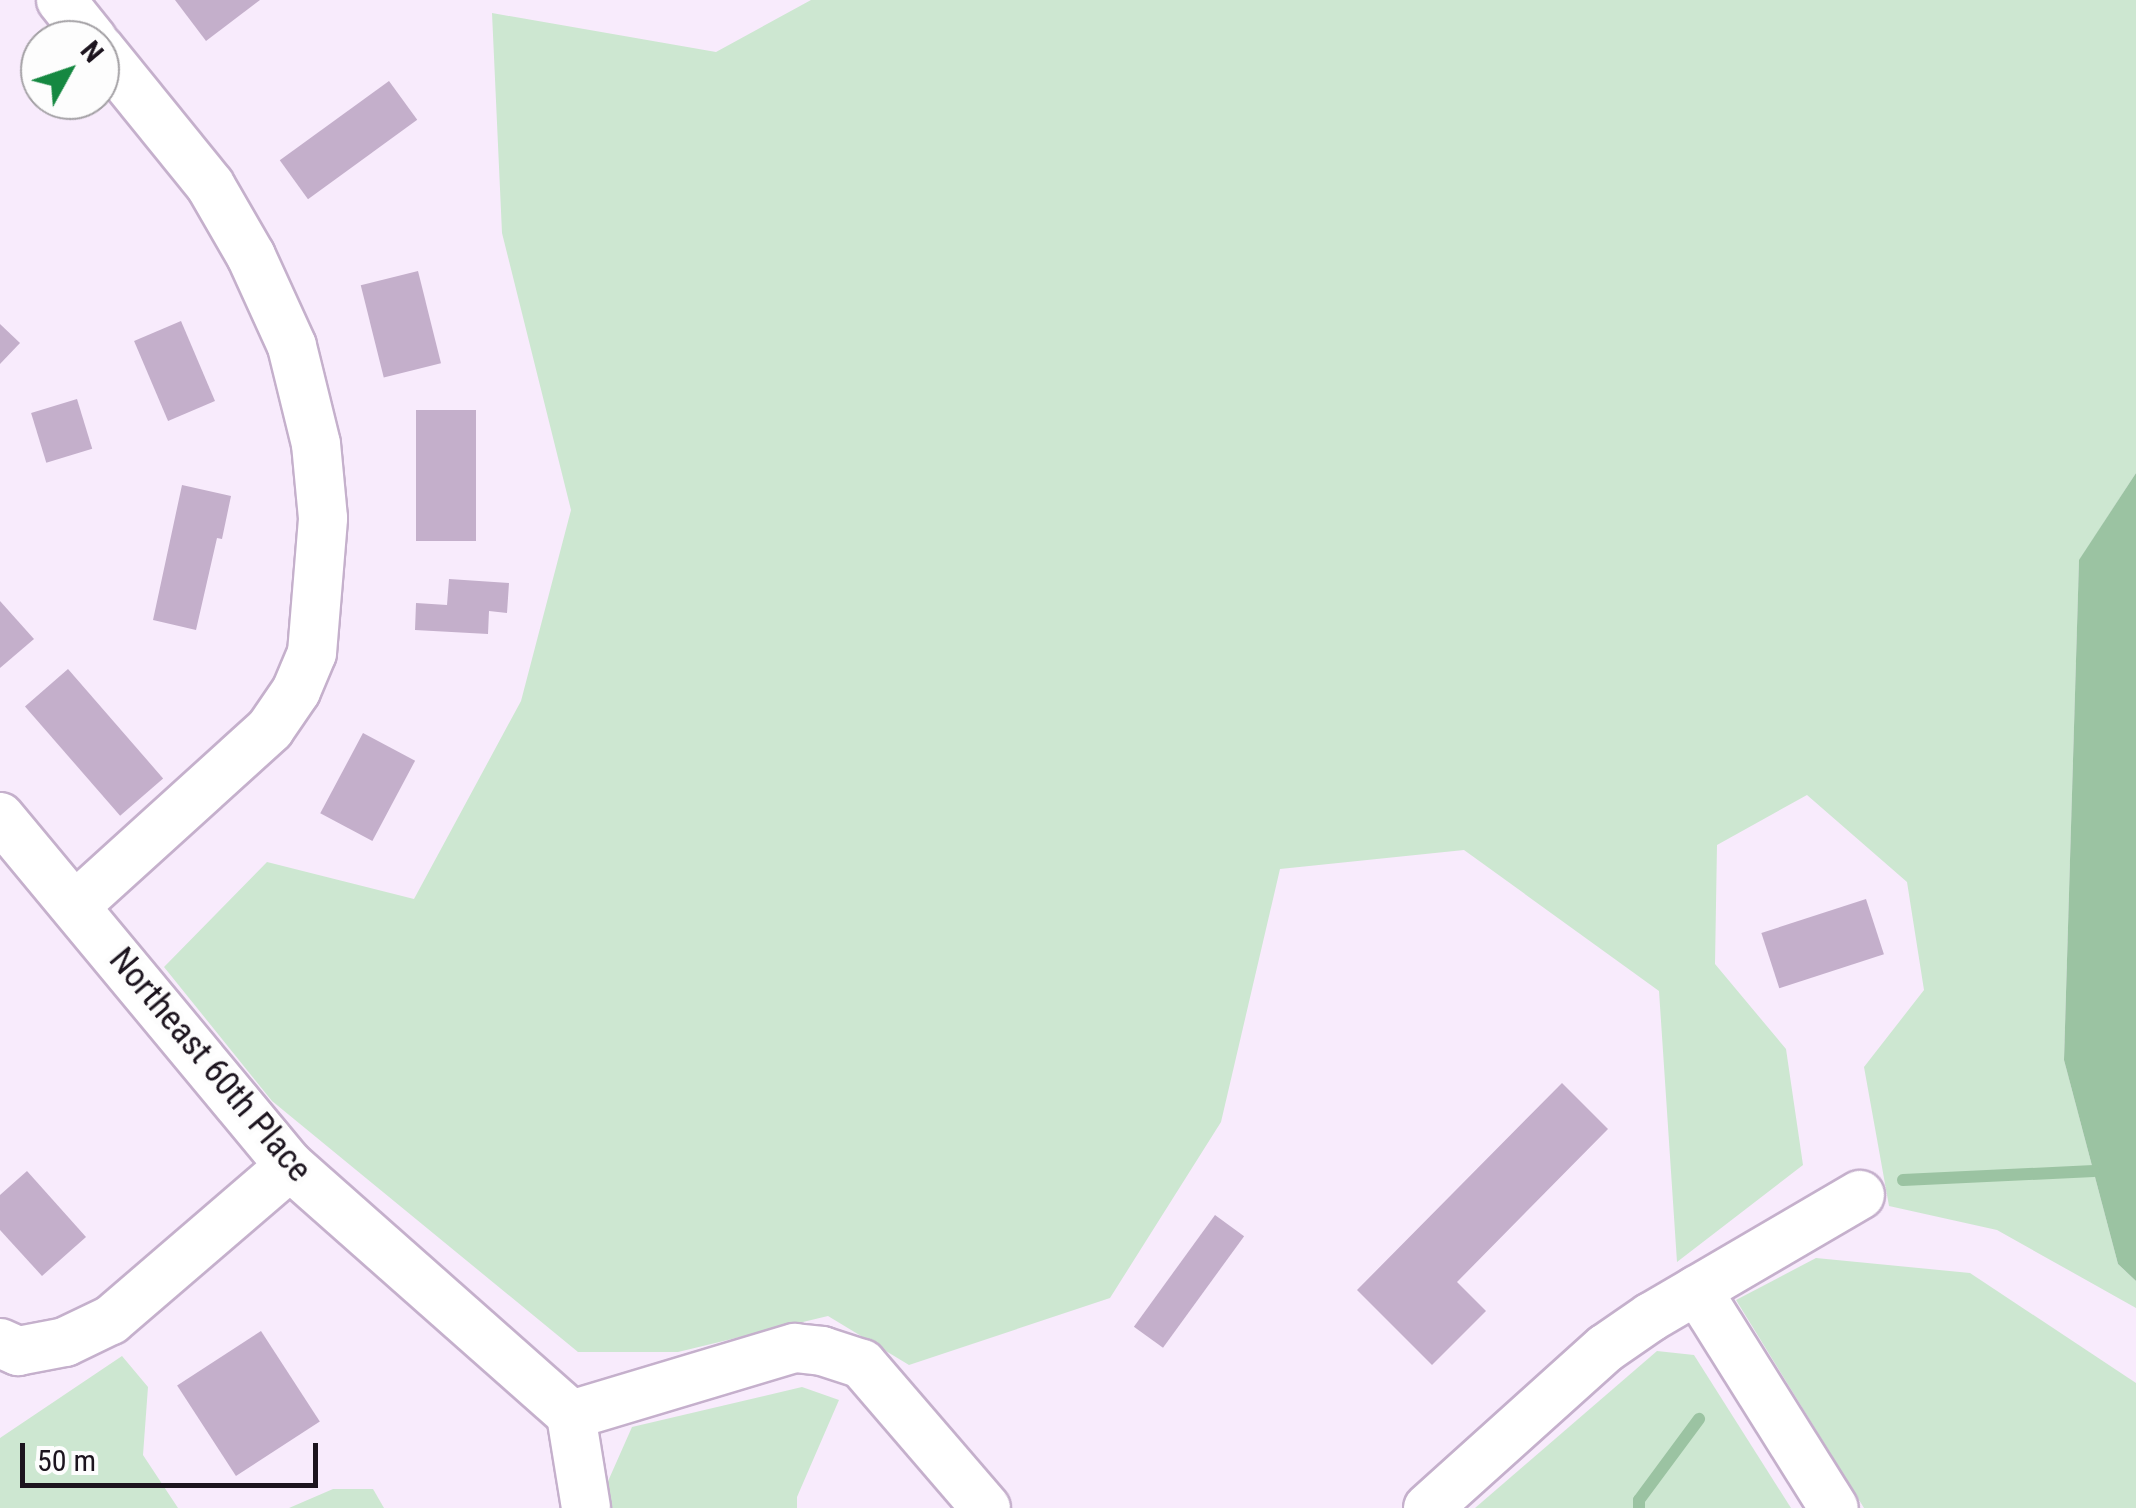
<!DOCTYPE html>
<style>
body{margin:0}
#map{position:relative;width:2136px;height:1508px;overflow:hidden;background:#f8ebfc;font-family:"Roboto Condensed",sans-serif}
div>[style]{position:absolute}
.green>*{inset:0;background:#cde7d1}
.water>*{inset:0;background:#9bc3a2}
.stream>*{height:12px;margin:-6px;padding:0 6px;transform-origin:6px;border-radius:6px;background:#9bc3a2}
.building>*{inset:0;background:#c4afcb;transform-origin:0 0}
.roads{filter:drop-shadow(2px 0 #c5b0cc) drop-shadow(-2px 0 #c5b0cc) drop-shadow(0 2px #c5b0cc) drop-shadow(0 -2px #c5b0cc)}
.minor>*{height:48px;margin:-24px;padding:0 24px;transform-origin:24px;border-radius:24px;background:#fff}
span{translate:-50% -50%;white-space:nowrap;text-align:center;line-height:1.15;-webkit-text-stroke:9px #fdfdfd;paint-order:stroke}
.street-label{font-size:35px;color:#1c141e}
.north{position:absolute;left:20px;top:20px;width:100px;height:100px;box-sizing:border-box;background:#fdfdfd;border:2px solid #a3a0a4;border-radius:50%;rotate:50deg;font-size:28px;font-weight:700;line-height:40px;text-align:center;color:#1c141e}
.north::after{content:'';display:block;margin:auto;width:35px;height:45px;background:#158841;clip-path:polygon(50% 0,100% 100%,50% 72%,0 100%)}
.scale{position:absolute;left:20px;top:1443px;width:298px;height:45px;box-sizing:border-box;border:5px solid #1c141e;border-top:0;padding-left:12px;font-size:30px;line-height:35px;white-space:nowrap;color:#1c141e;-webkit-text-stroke:8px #fdfdfd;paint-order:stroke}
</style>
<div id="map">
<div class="green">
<i style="clip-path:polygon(811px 0,2136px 0,2136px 473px,2079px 561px,2064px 1060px,2118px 1264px,2136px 1281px,2136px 1308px,1997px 1230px,1889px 1206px,1864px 1067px,1924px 990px,1907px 882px,1807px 795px,1717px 845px,1715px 964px,1786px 1049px,1803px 1165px,1677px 1262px,1659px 991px,1464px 850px,1280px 869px,1221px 1122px,1110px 1298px,909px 1365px,828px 1316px,678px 1352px,578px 1352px,272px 1101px,164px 967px,267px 862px,414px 899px,521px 701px,571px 510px,502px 233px,492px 13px,716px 52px)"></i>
<i style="clip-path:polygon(1816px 1258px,1970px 1273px,2136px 1383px,2136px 1508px,1864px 1508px,1736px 1300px)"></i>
<i style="clip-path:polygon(1657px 1351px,1694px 1355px,1791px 1508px,1475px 1508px)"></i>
<i style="clip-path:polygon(122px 1356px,148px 1387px,143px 1455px,178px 1508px,0 1508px,0 1438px)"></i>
<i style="clip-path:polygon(802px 1387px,839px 1400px,797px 1497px,797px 1508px,608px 1508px,605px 1488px,632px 1427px)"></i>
<i style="clip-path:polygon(333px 1489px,373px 1489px,384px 1508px,289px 1508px)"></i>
</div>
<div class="water">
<i style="clip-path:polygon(2136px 473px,2136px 1281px,2118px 1264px,2064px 1060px,2079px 560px)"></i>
</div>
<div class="stream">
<i style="left:1903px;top:1180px;width:191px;rotate:-2.7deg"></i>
<i style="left:1639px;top:1508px;width:8px;rotate:-90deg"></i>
<i style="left:1639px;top:1500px;width:101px;rotate:-53.5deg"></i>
</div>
<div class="building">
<i style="clip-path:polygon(175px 0,260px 0,206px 41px)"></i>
<i style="left:389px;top:81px;width:48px;height:135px;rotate:54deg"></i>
<i style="left:418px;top:271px;width:95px;height:59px;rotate:76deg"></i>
<i style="left:181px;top:321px;width:87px;height:51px;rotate:67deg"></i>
<i style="clip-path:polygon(0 324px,20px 343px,0 364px)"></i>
<i style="left:77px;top:399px;width:52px;height:48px;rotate:73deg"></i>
<i style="left:416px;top:410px;width:60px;height:131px"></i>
<i style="clip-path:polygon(182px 485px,231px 496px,222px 539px,217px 538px,196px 630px,153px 620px)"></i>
<i style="clip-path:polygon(449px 579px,509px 583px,507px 613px,489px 611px,488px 634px,415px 630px,416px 603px,447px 605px)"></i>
<i style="clip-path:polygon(0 601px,34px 639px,0 668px)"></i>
<i style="left:68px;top:669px;width:145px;height:57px;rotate:49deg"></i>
<i style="left:363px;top:733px;width:59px;height:91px;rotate:28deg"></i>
<i style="left:1866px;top:899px;width:58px;height:110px;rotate:72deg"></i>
<i style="clip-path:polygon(1562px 1083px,1608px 1129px,1457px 1282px,1486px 1311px,1432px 1365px,1357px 1290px)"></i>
<i style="clip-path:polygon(27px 1171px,86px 1237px,42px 1276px,0 1230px,0 1195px)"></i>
<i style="left:1215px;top:1215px;width:36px;height:138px;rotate:36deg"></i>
<i style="left:261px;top:1331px;width:108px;height:100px;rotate:57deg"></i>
</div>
<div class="roads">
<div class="minor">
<i style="left:61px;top:0;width:51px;rotate:51.3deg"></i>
<i style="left:0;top:817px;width:454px;rotate:50.3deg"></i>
<i style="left:290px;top:1166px;width:375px;rotate:41.5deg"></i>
<i style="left:76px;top:905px;width:262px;rotate:-42.2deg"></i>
<i style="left:270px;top:729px;width:46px;rotate:-55.6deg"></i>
<i style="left:296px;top:691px;width:41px;rotate:-67.2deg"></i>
<i style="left:312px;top:653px;width:135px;rotate:-85.3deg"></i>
<i style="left:323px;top:518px;width:74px;rotate:-95.4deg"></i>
<i style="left:316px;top:444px;width:101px;rotate:-103.8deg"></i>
<i style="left:292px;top:346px;width:99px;rotate:-114.5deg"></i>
<i style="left:251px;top:256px;width:82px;rotate:-120deg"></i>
<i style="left:210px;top:185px;width:175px;rotate:-129deg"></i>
<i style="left:1697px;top:1290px;width:257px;rotate:57.9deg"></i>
<i style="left:0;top:1343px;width:20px;rotate:24deg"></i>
<i style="left:18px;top:1351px;width:48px;rotate:-10.8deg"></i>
<i style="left:65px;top:1342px;width:51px;rotate:-25.6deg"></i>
<i style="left:111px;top:1320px;width:236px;rotate:-40.7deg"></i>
<i style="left:571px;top:1415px;width:234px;rotate:-16.7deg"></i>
<i style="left:795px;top:1348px;width:27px;rotate:6deg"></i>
<i style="left:822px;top:1351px;width:42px;rotate:18deg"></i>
<i style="left:862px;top:1364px;width:190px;rotate:49.3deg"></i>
<i style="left:571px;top:1415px;width:94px;rotate:80.8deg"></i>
<i style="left:1428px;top:1508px;width:239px;rotate:-42deg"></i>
<i style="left:1606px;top:1348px;width:55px;rotate:-34.6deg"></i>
<i style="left:1651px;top:1317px;width:242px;rotate:-30.3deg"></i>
</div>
</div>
<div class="street-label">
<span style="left:210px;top:1065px;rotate:50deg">Northeast 60th Place</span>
</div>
<div class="north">N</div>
<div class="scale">50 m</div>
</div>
